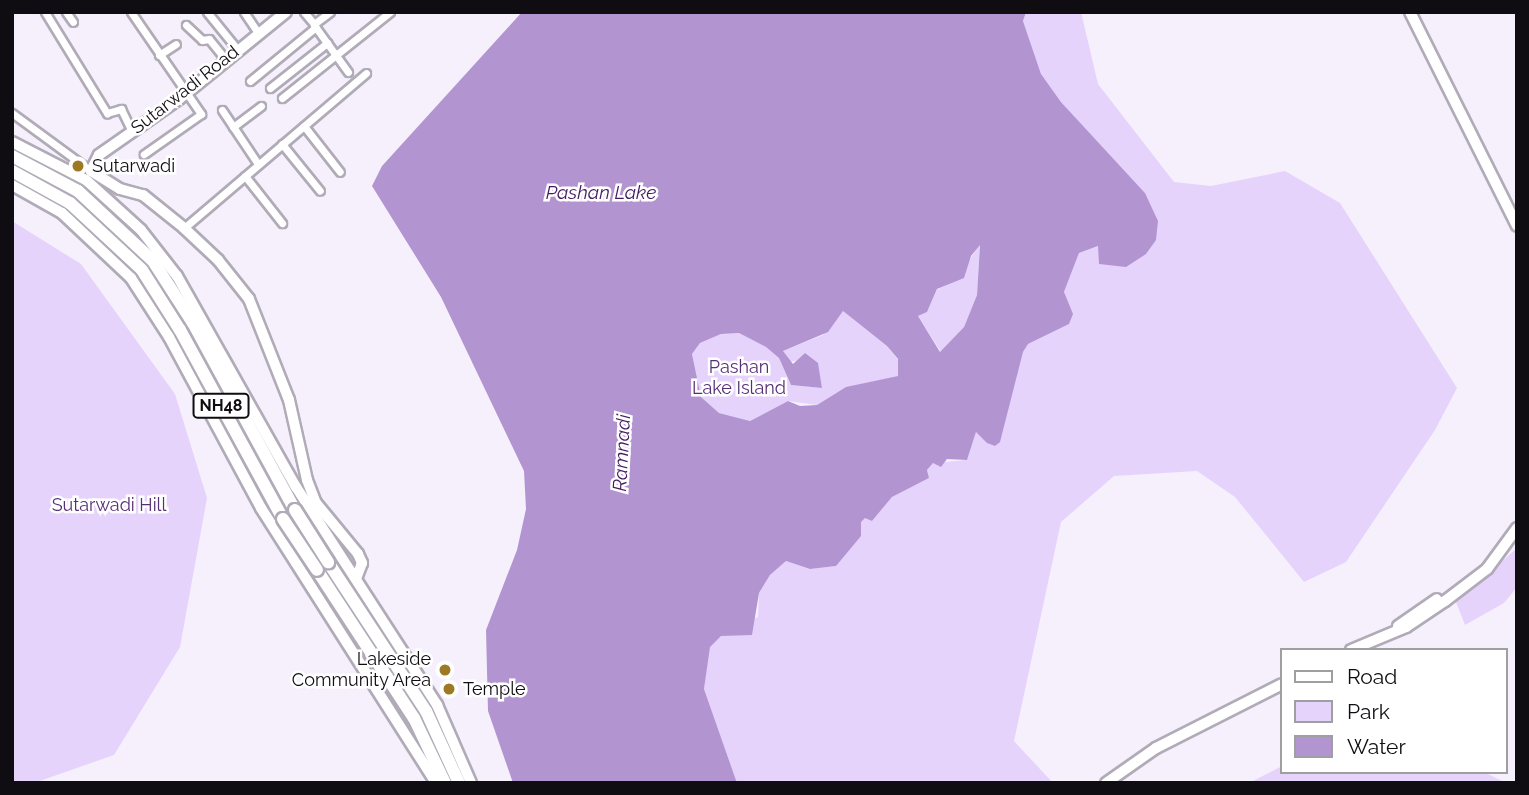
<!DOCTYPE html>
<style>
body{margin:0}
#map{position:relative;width:1529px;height:795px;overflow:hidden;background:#f6f0fd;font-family:Raleway,sans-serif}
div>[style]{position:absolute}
.green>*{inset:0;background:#e6d3fc}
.water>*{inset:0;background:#b295d0}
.roads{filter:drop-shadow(2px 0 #b1abb8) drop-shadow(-2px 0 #b1abb8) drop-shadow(0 2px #b1abb8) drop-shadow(0 -2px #b1abb8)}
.street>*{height:7px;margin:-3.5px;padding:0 3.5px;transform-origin:3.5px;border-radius:3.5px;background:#fff}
.secondary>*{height:10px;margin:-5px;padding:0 5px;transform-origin:5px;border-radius:5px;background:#fff}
.highway>*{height:12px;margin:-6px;padding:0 6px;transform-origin:6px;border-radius:6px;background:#fff}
.bridges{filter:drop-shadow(2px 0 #b1abb8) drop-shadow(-2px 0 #b1abb8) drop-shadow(0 2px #b1abb8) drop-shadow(0 -2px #b1abb8)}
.highway-bridge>*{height:12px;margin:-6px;padding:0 6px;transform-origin:6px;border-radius:6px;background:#fff}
.dots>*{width:19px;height:19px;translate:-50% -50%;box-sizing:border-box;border:4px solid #fff;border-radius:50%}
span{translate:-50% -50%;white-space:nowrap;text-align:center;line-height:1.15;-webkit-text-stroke:5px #fff;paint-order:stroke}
.shield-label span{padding:2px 5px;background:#fff;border:2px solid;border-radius:5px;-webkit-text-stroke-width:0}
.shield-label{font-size:16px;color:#0f0d11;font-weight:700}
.street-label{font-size:18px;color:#0f0d11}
.poi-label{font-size:18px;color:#0f0d11}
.left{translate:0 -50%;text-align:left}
.right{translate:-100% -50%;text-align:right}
.park-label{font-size:18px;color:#562f76}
.water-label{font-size:19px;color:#431b61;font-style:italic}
.frame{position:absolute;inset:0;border:14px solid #0f0d11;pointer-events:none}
.legend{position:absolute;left:1280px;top:648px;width:228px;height:126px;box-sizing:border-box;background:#fff;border:2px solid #9f9ea0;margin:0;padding:9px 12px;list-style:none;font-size:21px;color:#0f0d11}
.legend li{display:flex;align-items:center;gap:14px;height:35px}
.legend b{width:35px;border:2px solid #9f9ea0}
</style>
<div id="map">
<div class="green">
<i style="clip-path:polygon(1026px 12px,1081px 12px,1098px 84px,1174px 182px,1211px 186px,1285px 171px,1340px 203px,1457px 388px,1435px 430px,1346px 562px,1304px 582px,1235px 497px,1197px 471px,1114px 476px,1061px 522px,1014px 741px,1053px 783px,737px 783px,704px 689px,709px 647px,721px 636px,758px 617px,759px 593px,770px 575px,786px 561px,810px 569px,836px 566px,860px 522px,865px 517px,872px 521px,892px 497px,929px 478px,927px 470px,933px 463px,967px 460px,976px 432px,995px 446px,1023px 352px,1028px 344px,1069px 324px,1064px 292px,1079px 253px,1099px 246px,1145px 193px,1061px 102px,1041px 74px,1023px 21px)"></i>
<i style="clip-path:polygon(12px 221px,81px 264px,175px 394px,207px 498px,180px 647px,114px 755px,34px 783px,12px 783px)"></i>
<i style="clip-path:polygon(980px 244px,977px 295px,964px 327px,941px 352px,918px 316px,927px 312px,937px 290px,957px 279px)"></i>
<i style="clip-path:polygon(843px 311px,887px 346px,898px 360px,899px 376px,843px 389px,817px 405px,788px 401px,750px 421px,719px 413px,701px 397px,692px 354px,700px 343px,721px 334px,739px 333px,766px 347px,779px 358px,791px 385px,822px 388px,819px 371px,800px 360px,789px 362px,783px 351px,823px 335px)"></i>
<i style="clip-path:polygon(1517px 548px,1517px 587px,1504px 603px,1465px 625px,1456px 602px)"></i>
<i style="clip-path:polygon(1282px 766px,1282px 772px,1484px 772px,1506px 783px,1249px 783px)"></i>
</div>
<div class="water">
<i style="clip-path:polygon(evenodd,522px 12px,1026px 12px,1023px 21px,1041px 74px,1061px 102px,1145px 193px,1158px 221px,1156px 240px,1146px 254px,1126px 267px,1099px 264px,1098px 246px,1079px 253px,1064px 292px,1073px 314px,1069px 324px,1028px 344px,1023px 352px,1000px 442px,995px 446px,987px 443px,976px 432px,967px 460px,947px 459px,941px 467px,933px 463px,927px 470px,929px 478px,892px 497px,872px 521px,865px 518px,861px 522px,861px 536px,836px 566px,810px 569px,786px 561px,770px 575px,759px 593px,752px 635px,721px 636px,710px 647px,704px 689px,737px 783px,513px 783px,488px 711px,486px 630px,517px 550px,526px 509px,524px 471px,441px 297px,372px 186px,382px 166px,522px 12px,980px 245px,977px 295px,964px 327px,940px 352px,918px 316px,927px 312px,937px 289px,964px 278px,971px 256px,980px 245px,522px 12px,843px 311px,887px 346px,898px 359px,898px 376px,846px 387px,817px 405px,800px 406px,788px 401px,750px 421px,719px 413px,701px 397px,692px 354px,700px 343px,721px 334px,739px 333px,766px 347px,779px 358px,791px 385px,822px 388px,818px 363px,805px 353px,793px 364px,783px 351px,828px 332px,843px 311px)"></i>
</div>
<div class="roads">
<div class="street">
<i style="left:45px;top:12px;width:119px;rotate:58.5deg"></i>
<i style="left:107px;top:113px;width:15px;rotate:-16deg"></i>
<i style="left:121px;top:109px;width:25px;rotate:64deg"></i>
<i style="left:66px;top:12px;width:12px;rotate:55deg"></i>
<i style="left:131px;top:12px;width:124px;rotate:55.5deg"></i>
<i style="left:201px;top:114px;width:70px;rotate:144.9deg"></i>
<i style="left:207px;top:12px;width:48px;rotate:51deg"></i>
<i style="left:244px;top:12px;width:25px;rotate:56deg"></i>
<i style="left:304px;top:12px;width:16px;rotate:50deg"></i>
<i style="left:314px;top:24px;width:20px;rotate:-37deg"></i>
<i style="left:186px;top:25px;width:22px;rotate:43deg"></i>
<i style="left:202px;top:40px;width:7px;rotate:-8deg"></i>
<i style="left:209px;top:39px;width:26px;rotate:51deg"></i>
<i style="left:314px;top:25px;width:58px;rotate:54.1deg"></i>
<i style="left:159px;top:55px;width:20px;rotate:-33deg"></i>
<i style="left:250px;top:81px;width:85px;rotate:-39.3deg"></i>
<i style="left:270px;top:88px;width:73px;rotate:-38.3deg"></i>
<i style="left:282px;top:98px;width:138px;rotate:-38.5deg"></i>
<i style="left:222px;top:110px;width:65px;rotate:56.3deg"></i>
<i style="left:12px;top:113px;width:98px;rotate:36.3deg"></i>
<i style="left:304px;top:126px;width:58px;rotate:52deg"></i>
<i style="left:233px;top:127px;width:35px;rotate:-37deg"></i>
<i style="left:282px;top:144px;width:60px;rotate:51deg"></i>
<i style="left:245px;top:176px;width:60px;rotate:51.8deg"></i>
<i style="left:184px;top:228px;width:239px;rotate:-40.4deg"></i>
</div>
<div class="secondary">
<i style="left:286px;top:12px;width:138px;rotate:140.9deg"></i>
<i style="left:179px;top:99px;width:98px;rotate:145deg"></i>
<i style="left:99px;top:155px;width:18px;rotate:117deg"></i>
<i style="left:91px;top:171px;width:34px;rotate:32deg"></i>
<i style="left:120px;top:189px;width:24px;rotate:15deg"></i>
<i style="left:143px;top:195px;width:53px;rotate:38.8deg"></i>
<i style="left:184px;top:228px;width:47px;rotate:43.3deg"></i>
<i style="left:218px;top:260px;width:50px;rotate:51.5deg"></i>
<i style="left:249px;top:299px;width:109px;rotate:68.4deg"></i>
<i style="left:289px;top:400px;width:82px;rotate:77.3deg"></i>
<i style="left:307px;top:480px;width:25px;rotate:69deg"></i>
<i style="left:316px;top:503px;width:66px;rotate:50.5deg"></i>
<i style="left:358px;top:554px;width:10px;rotate:66deg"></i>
<i style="left:362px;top:563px;width:17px;rotate:111deg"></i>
<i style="left:1410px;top:12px;width:239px;rotate:63.4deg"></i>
<i style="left:12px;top:142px;width:83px;rotate:27.2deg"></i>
<i style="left:86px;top:180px;width:74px;rotate:42.3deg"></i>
<i style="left:141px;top:230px;width:58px;rotate:52deg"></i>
<i style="left:177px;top:276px;width:242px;rotate:60.6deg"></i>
<i style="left:296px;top:487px;width:260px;rotate:57.1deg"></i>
<i style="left:437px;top:705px;width:85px;rotate:66.4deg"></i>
<i style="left:12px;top:185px;width:57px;rotate:29.2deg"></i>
<i style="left:62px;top:213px;width:95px;rotate:43.3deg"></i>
<i style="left:131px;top:278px;width:70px;rotate:57.2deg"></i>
<i style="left:169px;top:337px;width:194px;rotate:61.7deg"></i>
<i style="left:261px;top:508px;width:326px;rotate:57.5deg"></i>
<i style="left:1398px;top:626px;width:47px;rotate:-34.7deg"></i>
<i style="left:1351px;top:650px;width:60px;rotate:-22.7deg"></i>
<i style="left:1406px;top:627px;width:47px;rotate:-33.7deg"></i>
<i style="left:1445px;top:601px;width:53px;rotate:-37.3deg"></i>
<i style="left:1487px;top:569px;width:51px;rotate:-53.8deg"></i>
<i style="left:1106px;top:783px;width:61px;rotate:-35deg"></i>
<i style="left:1156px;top:748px;width:141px;rotate:-26.9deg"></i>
</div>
<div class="highway">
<i style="left:12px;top:156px;width:75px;rotate:27.9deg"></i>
<i style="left:78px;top:191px;width:103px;rotate:43deg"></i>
<i style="left:153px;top:261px;width:74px;rotate:57.2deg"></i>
<i style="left:193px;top:323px;width:213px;rotate:61.4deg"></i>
<i style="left:12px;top:171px;width:66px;rotate:28.9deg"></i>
<i style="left:70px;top:203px;width:98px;rotate:42.9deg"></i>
<i style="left:142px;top:270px;width:71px;rotate:57.7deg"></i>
<i style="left:180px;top:330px;width:215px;rotate:61.4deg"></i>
<i style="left:328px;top:562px;width:178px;rotate:56.7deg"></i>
<i style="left:426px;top:711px;width:79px;rotate:65.4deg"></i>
<i style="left:317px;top:570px;width:177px;rotate:56.8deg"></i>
<i style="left:414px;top:718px;width:72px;rotate:64.5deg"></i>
</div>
</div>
<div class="bridges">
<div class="highway-bridge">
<i style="left:295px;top:510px;width:62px;rotate:57.6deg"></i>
<i style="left:283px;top:519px;width:61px;rotate:56.3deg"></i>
</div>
</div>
<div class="dots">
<i style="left:78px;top:166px;background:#9d7925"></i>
<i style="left:445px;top:670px;background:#9d7925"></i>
<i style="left:449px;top:689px;background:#9d7925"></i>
</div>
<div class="shield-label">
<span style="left:221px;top:406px">NH48</span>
</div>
<div class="street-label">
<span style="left:185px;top:90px;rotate:-38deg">Sutarwadi Road</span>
</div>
<div class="poi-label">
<span class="left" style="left:92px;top:166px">Sutarwadi</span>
<span class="right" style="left:431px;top:670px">Lakeside<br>Community Area</span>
<span class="left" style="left:463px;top:689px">Temple</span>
</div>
<div class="park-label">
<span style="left:739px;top:378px">Pashan<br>Lake Island</span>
<span style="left:109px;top:505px">Sutarwadi Hill</span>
</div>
<div class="water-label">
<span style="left:601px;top:193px">Pashan Lake</span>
<span style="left:622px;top:453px;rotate:-87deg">Ramnadi</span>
</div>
<div class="frame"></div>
<ul class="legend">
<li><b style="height:9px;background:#fff"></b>Road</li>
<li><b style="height:19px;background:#e6d3fc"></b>Park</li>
<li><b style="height:19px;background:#b295d0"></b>Water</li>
</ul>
</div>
